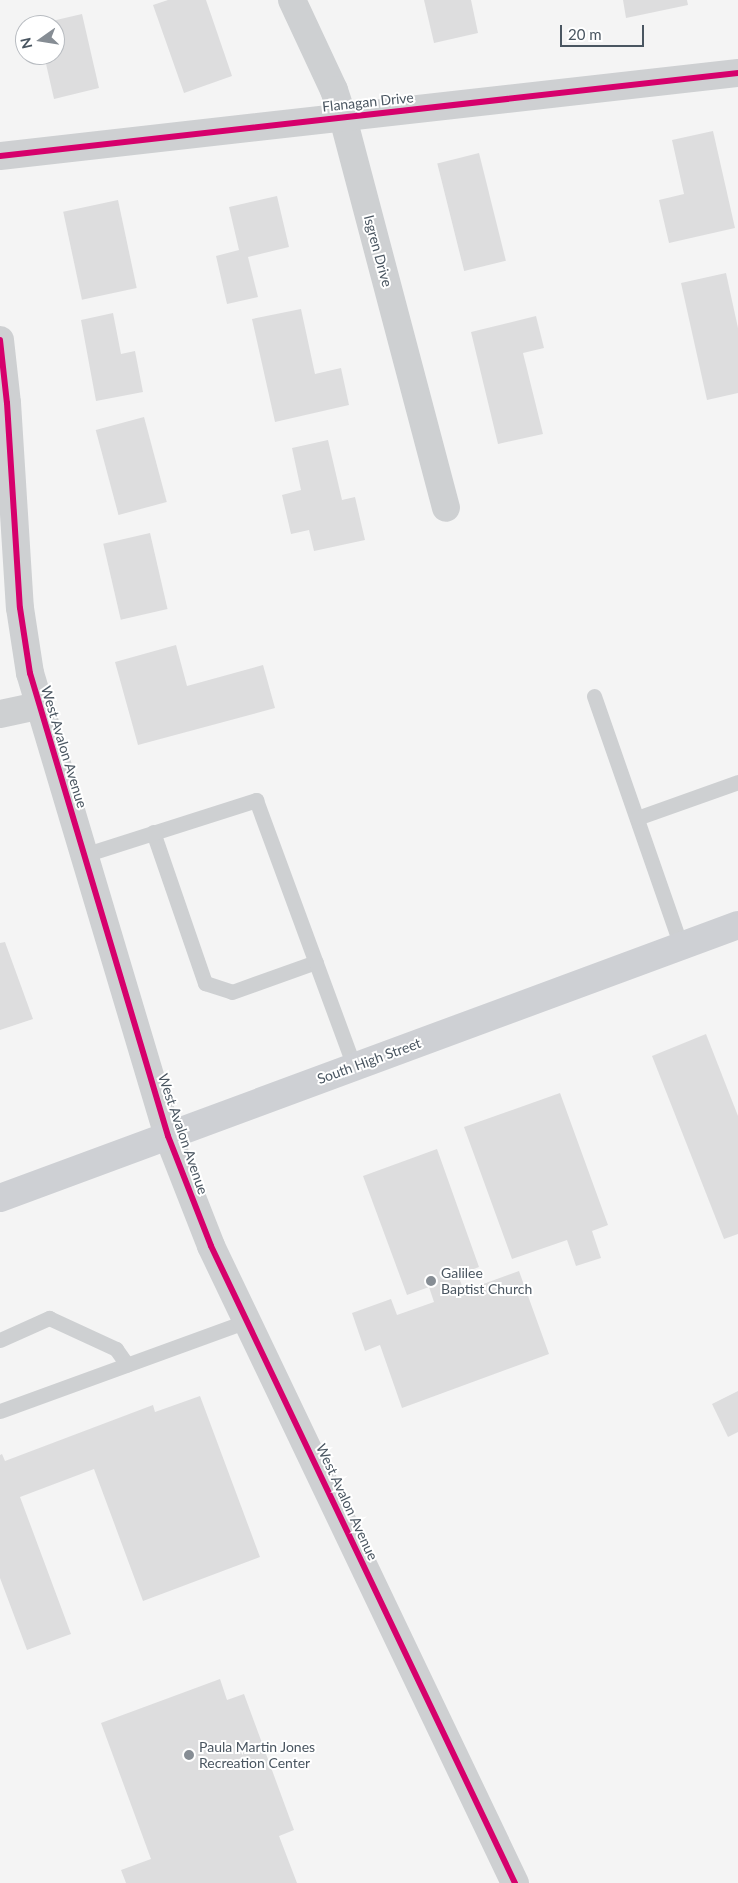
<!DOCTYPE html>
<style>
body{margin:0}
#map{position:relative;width:738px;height:1883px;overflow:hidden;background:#f4f4f4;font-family:Lato,sans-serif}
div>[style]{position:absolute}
.building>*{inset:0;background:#ddddde;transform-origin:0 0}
.lane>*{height:15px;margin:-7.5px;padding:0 7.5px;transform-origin:7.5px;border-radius:7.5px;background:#ced0d2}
.street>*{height:28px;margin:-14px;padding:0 14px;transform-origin:14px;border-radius:14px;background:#ced0d2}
.secondary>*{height:28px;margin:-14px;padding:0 14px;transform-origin:14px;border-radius:14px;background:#ced0d4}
.cycleway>*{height:6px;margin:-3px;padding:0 3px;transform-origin:3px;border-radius:3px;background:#d6006c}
.dots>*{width:14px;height:14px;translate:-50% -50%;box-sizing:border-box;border:2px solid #fff;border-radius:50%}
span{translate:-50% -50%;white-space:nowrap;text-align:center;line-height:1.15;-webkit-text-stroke:4px #fff;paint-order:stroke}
.street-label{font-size:14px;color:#4a5661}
.poi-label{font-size:14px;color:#4a5661}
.left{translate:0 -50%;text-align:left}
.north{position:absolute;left:15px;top:15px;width:50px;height:50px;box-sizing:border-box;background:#fff;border:1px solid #b7bbc0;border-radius:50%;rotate:257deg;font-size:14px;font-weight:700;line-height:20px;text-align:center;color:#4a5661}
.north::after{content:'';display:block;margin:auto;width:18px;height:22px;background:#868d94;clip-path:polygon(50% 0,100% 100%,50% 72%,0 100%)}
.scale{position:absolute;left:560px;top:25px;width:84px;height:22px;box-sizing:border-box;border:2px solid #4a5661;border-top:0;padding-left:6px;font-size:15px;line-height:18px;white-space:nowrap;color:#4a5661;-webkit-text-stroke:4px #fff;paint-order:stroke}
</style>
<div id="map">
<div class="building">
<i style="clip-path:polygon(168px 0,206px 0,232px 76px,184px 93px,153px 5px)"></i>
<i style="clip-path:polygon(424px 0,471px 0,478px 33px,434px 43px)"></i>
<i style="clip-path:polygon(623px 0,687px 0,688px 5px,626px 18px)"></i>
<i style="clip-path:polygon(82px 14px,99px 88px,54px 99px,44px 55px,55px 55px,55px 25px,39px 24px)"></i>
<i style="clip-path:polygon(713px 131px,735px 228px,669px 243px,659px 200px,684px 194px,672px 140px)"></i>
<i style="left:479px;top:153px;width:111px;height:43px;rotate:76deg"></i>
<i style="clip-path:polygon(277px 196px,289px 247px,248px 257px,258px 297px,227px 304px,216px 256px,239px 250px,229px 207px)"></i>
<i style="left:118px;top:200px;width:90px;height:56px;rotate:78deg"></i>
<i style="clip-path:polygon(726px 273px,738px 328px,738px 393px,707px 400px,681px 283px)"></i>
<i style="clip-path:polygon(301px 309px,315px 374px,341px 368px,349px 405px,275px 422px,252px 319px)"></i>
<i style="clip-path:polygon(113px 313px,121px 354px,135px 351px,143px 392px,96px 401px,81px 320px)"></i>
<i style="clip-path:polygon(536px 316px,544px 348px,523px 353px,543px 434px,498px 444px,471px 332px)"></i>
<i style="left:144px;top:417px;width:88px;height:50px;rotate:75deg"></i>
<i style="clip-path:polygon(328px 440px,342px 500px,355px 497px,365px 540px,314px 551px,309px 530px,291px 534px,282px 495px,301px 490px,292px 448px)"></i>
<i style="left:150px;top:533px;width:78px;height:48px;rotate:77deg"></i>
<i style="clip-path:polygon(176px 645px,187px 686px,263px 665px,275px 708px,138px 745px,115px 662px)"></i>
<i style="clip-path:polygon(5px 942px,33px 1019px,0 1030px,0 943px)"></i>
<i style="clip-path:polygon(706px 1034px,738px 1116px,738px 1234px,724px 1239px,652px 1056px)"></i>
<i style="clip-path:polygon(560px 1093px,608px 1225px,592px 1231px,601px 1258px,576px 1266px,567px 1240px,512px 1259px,464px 1127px)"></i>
<i style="clip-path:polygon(437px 1149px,479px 1267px,458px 1275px,464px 1291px,519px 1271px,549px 1354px,402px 1408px,380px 1345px,365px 1351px,352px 1313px,391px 1299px,397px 1315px,434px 1302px,429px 1287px,407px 1295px,363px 1176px)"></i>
<i style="clip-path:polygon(738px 1391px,738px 1432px,728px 1437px,712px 1404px)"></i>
<i style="clip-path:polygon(200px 1396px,260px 1557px,143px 1601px,94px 1469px,20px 1497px,71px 1634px,27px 1650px,0 1578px,0 1455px,2px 1454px,5px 1461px,153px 1405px,155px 1412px)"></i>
<i style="clip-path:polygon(220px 1679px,227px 1700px,244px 1694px,294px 1830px,279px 1836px,297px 1883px,126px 1883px,121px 1870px,151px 1859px,101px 1723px)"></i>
</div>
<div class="lane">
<i style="left:594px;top:696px;width:265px;rotate:70.8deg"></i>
<i style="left:637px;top:818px;width:107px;rotate:-19.6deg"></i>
<i style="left:153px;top:832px;width:160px;rotate:71deg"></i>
<i style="left:205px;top:983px;width:28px;rotate:18deg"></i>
<i style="left:232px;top:992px;width:89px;rotate:-19.7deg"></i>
<i style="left:84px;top:855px;width:181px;rotate:-17.7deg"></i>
<i style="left:256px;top:800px;width:284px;rotate:69.8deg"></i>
<i style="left:0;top:1340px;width:54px;rotate:-24.2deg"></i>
<i style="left:49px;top:1318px;width:74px;rotate:24.8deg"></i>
<i style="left:116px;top:1349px;width:19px;rotate:55deg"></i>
<i style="left:0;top:1411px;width:263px;rotate:-20deg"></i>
</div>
<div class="street">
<i style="left:292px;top:0;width:99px;rotate:65deg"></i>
<i style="left:334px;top:90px;width:29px;rotate:72deg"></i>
<i style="left:343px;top:118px;width:403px;rotate:75.2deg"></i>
<i style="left:0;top:156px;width:743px;rotate:-6.42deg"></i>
<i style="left:0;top:340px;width:63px;rotate:83.7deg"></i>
<i style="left:7px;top:403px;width:205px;rotate:86.4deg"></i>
<i style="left:20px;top:608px;width:66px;rotate:81.3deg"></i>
<i style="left:30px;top:673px;width:483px;rotate:73.4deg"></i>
<i style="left:168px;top:1136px;width:118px;rotate:68.6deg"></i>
<i style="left:211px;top:1246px;width:706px;rotate:64.49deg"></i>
<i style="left:0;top:714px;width:39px;rotate:-12deg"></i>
</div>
<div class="secondary">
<i style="left:0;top:1198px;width:787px;rotate:-20.3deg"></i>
</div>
<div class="cycleway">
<i style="left:0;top:156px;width:743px;rotate:-6.42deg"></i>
<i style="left:0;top:340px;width:63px;rotate:83.7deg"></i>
<i style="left:7px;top:403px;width:205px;rotate:86.4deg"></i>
<i style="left:20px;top:608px;width:66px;rotate:81.3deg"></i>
<i style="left:30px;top:673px;width:483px;rotate:73.4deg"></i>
<i style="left:168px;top:1136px;width:118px;rotate:68.6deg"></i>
<i style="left:211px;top:1246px;width:706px;rotate:64.49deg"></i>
</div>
<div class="dots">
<i style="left:431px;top:1281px;background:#868d94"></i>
<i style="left:189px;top:1755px;background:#868d94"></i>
</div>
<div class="street-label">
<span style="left:368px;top:102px;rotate:-6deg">Flanagan Drive</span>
<span style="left:378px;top:251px;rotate:75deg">Isgren Drive</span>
<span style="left:64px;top:747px;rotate:73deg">West Avalon Avenue</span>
<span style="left:369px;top:1061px;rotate:-20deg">South High Street</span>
<span style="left:183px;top:1134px;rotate:71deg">West Avalon Avenue</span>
<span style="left:347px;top:1502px;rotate:65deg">West Avalon Avenue</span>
</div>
<div class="poi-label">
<span class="left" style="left:441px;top:1281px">Galilee<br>Baptist Church</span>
<span class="left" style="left:199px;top:1755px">Paula Martin Jones<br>Recreation Center</span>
</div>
<div class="north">N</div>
<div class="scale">20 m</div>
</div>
